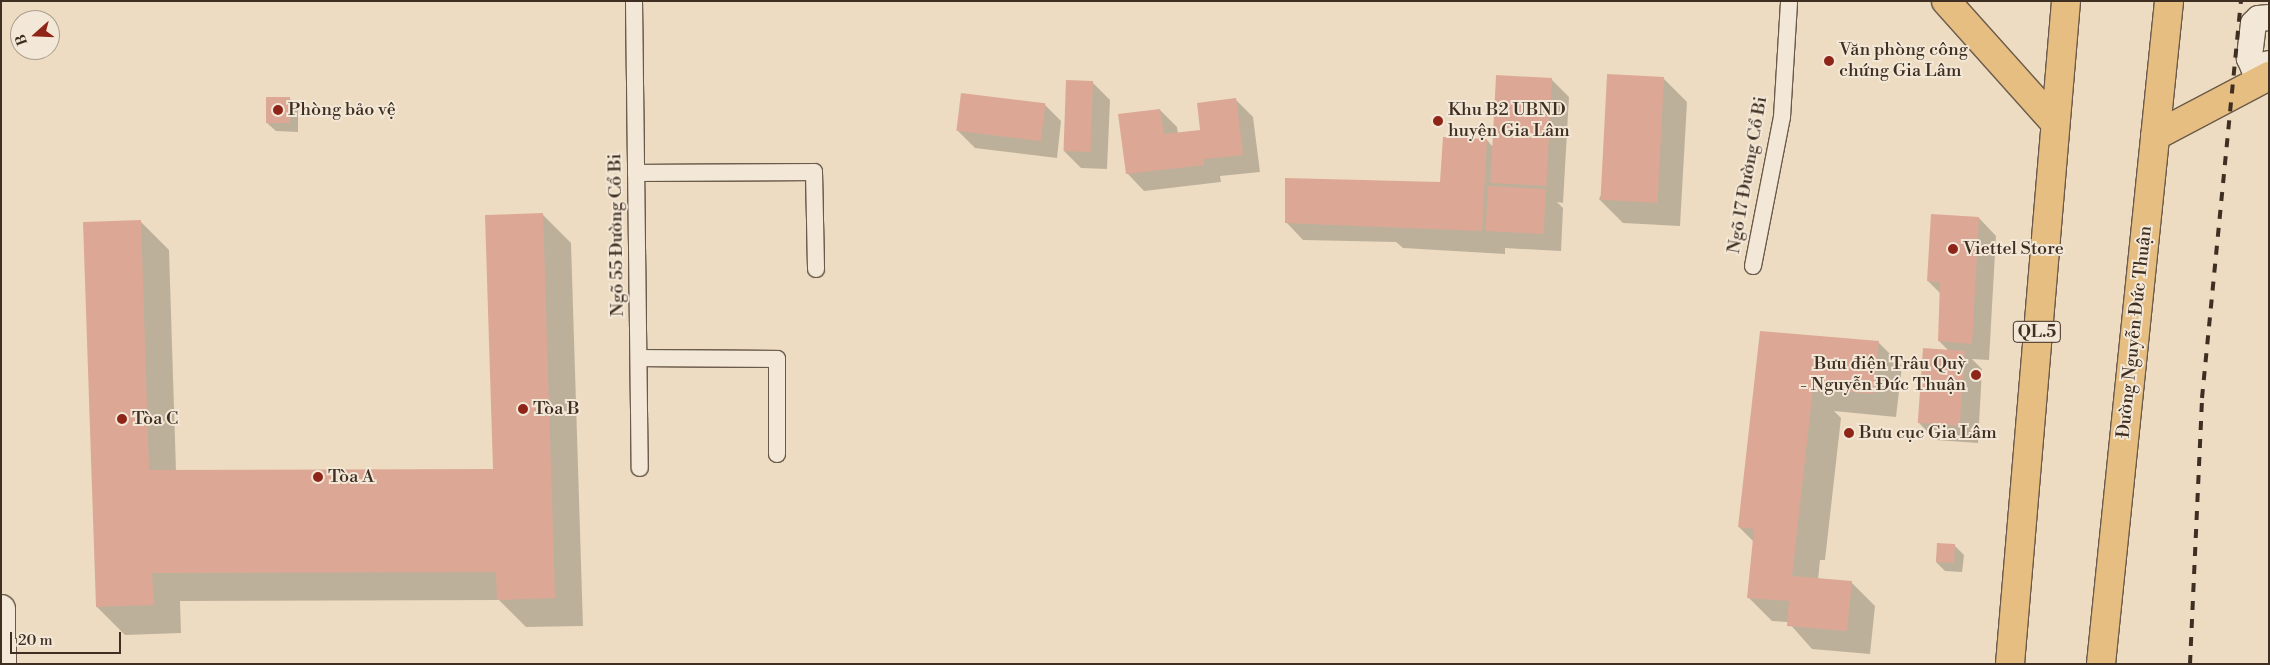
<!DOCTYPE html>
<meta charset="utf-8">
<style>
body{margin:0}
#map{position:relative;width:2270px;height:665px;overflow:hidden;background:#eddcc2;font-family:"Libre Bodoni",serif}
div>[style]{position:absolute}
.shadow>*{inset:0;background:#0003}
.building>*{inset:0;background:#dca895;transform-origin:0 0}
.roads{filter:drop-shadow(1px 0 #6a5a4a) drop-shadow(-1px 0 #6a5a4a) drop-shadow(0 1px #6a5a4a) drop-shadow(0 -1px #6a5a4a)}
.service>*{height:16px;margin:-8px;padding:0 8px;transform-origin:8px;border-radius:8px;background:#f3e8d7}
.pedestrian>*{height:25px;margin:-12.5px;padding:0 12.5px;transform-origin:12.5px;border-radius:12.5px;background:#f3e8d7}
.minor>*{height:28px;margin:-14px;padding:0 14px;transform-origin:14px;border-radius:14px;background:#f3e8d7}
.trunk>*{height:28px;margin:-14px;padding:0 14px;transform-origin:14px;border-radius:14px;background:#e6be81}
.rail>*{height:4px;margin-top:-2px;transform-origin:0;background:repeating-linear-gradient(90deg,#3f2e22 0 9px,transparent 0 18px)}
.dots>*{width:14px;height:14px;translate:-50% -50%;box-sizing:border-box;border:2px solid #f3e8d7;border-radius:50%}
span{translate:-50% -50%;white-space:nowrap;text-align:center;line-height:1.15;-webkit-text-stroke:4px #f3e8d7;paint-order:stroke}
.shield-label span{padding:1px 4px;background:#f3e8d7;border:1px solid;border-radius:4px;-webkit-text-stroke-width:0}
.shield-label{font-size:16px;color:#3f2e22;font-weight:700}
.poi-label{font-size:18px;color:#3f2e22}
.left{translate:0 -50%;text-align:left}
.right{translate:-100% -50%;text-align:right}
.street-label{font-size:18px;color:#3f2e22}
.frame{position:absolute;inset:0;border:2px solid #3f2e22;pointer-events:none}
.north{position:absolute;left:10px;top:10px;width:50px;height:50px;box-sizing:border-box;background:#f3e8d7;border:1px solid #ab9e8f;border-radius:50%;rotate:250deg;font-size:14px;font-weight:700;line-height:20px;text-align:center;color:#3f2e22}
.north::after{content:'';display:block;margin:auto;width:18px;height:22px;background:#8f2418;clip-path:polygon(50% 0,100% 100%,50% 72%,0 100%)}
.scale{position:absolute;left:10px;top:632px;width:111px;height:22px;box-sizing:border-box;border:2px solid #3f2e22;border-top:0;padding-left:6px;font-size:15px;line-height:18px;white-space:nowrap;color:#3f2e22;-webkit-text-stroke:4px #f3e8d7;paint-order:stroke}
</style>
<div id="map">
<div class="shadow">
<i style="clip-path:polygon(1664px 79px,1687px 102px,1680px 226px,1623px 223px,1599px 199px)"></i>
<i style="clip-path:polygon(1552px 80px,1569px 97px,1563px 203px,1557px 202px,1563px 208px,1561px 251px,1505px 248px,1505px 254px,1403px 248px,1396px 242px,1303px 240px,1286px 222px,1287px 179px,1441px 184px,1444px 138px,1487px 140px,1492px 146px)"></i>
<i style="clip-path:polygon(1092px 82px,1110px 100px,1107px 169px,1081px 168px,1064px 151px)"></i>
<i style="clip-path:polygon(289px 98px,298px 107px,298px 132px,276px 131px,267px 123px)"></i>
<i style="clip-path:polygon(1236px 100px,1253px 117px,1260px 172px,1220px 176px,1221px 182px,1144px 191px,1127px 173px,1160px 110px,1177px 127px,1178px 134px,1201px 131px)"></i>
<i style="clip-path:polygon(1044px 104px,1061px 121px,1057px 158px,975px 148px,958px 131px)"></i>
<i style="clip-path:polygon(543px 215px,571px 243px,583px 626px,526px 627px,499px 600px,180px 601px,181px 633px,125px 635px,97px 607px,141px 222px,169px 250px,176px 471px,494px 470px)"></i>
<i style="clip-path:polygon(1979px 218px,1996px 236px,1989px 360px,1972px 359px,1982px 369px,1978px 443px,1936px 440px,1918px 422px,1949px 351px,1939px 341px,1941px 294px,1928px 281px)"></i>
<i style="clip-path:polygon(1761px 332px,1878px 342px,1902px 366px,1896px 417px,1834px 411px,1841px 418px,1825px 560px,1820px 560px,1818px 580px,1852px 583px,1875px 606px,1870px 654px,1812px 649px,1788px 622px,1772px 621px,1748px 597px,1754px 542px,1739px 527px)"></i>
<i style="clip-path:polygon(1938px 544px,1955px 546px,1964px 555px,1962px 572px,1945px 571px,1936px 562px)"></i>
</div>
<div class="building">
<i style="left:1664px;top:77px;width:126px;height:57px;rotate:93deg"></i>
<i style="left:1552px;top:78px;width:108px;height:56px;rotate:93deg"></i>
<i style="left:1066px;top:80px;width:27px;height:71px;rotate:2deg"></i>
<i style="left:961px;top:93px;width:85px;height:38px;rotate:7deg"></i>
<i style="left:266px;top:97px;width:24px;height:26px"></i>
<i style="clip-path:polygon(1236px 98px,1243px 155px,1204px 159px,1204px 165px,1126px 174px,1118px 114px,1160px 109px,1164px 134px,1200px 130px,1197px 103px)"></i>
<i style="clip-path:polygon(1443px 137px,1487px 139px,1482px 231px,1285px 223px,1285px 178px,1440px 182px)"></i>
<i style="left:1488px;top:186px;width:58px;height:45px;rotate:3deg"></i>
<i style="clip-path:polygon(543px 213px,555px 598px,497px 600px,496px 572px,152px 573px,154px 605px,96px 607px,83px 222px,141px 220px,149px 470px,493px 469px,485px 215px)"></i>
<i style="clip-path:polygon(1931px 214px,1979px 217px,1972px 344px,1938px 341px,1940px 282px,1927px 281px)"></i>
<i style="clip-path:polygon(1760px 331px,1879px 341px,1873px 394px,1813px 388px,1792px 576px,1852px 581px,1847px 631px,1787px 626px,1789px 601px,1747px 598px,1754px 529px,1738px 527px)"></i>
<i style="left:1923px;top:348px;width:42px;height:75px;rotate:4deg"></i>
<i style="left:1937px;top:543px;width:18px;height:19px;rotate:3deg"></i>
</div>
<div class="roads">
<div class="service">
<i style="left:634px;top:1px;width:467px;rotate:89.3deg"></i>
<i style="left:636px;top:173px;width:178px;rotate:-0.3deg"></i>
<i style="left:814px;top:172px;width:97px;rotate:88.8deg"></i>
<i style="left:1753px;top:266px;width:152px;rotate:-79deg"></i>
<i style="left:1782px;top:117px;width:116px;rotate:-86.5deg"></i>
<i style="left:639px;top:358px;width:138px;rotate:0.4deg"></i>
<i style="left:777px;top:359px;width:95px;rotate:90deg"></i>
</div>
<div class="pedestrian">
<i style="left:2269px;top:17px;width:11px;rotate:175deg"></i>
<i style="left:2258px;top:18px;width:7px;rotate:135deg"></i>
<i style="left:2253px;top:23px;width:35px;rotate:97deg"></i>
<i style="left:2249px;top:58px;width:10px;rotate:66deg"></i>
<i style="left:2253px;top:67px;width:16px;rotate:-14deg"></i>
</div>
<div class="minor">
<i style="left:1px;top:609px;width:55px;rotate:89deg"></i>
</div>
<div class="trunk">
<i style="left:1946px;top:1px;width:162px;rotate:48.2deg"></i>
<i style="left:2155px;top:136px;width:129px;rotate:-27.8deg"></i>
<i style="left:2010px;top:664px;width:665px;rotate:-85.17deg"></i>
<i style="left:2101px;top:664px;width:666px;rotate:-84.14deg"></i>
</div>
</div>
<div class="rail">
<i style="left:2190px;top:664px;width:266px;rotate:-87.4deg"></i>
<i style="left:2202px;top:398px;width:399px;rotate:-84.4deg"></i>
</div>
<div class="dots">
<i style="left:1829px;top:61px;background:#8f2418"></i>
<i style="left:278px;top:110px;background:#8f2418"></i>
<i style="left:1438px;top:121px;background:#8f2418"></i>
<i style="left:1953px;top:249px;background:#8f2418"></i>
<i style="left:1976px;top:375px;background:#8f2418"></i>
<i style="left:523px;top:409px;background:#8f2418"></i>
<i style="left:122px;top:419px;background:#8f2418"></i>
<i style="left:1849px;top:433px;background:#8f2418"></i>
<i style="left:318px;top:477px;background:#8f2418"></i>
</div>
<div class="shield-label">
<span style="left:2037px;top:332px">QL.5</span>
</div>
<div class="poi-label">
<span class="left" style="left:1839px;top:61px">Văn phòng công<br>chứng Gia Lâm</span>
<span class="left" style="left:288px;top:110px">Phòng bảo vệ</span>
<span class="left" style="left:1448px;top:121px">Khu B2 UBND<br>huyện Gia Lâm</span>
<span class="left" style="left:1963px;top:249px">Viettel Store</span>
<span class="right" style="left:1966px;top:375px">Bưu điện Trâu Quỳ<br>- Nguyễn Đức Thuận</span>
<span class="left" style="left:533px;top:409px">Tòa B</span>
<span class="left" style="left:132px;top:419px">Tòa C</span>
<span class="left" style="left:1859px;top:433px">Bưu cục Gia Lâm</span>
<span class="left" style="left:328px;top:477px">Tòa A</span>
</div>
<div class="street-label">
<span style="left:1748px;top:175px;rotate:-80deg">Ngõ 17 Đường Cổ Bi</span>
<span style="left:617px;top:235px;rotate:-91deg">Ngõ 55 Đường Cổ Bi</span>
<span style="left:2135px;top:332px;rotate:-84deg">Đường Nguyễn Đức Thuận</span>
</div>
<div class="frame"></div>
<div class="north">B</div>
<div class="scale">20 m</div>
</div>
